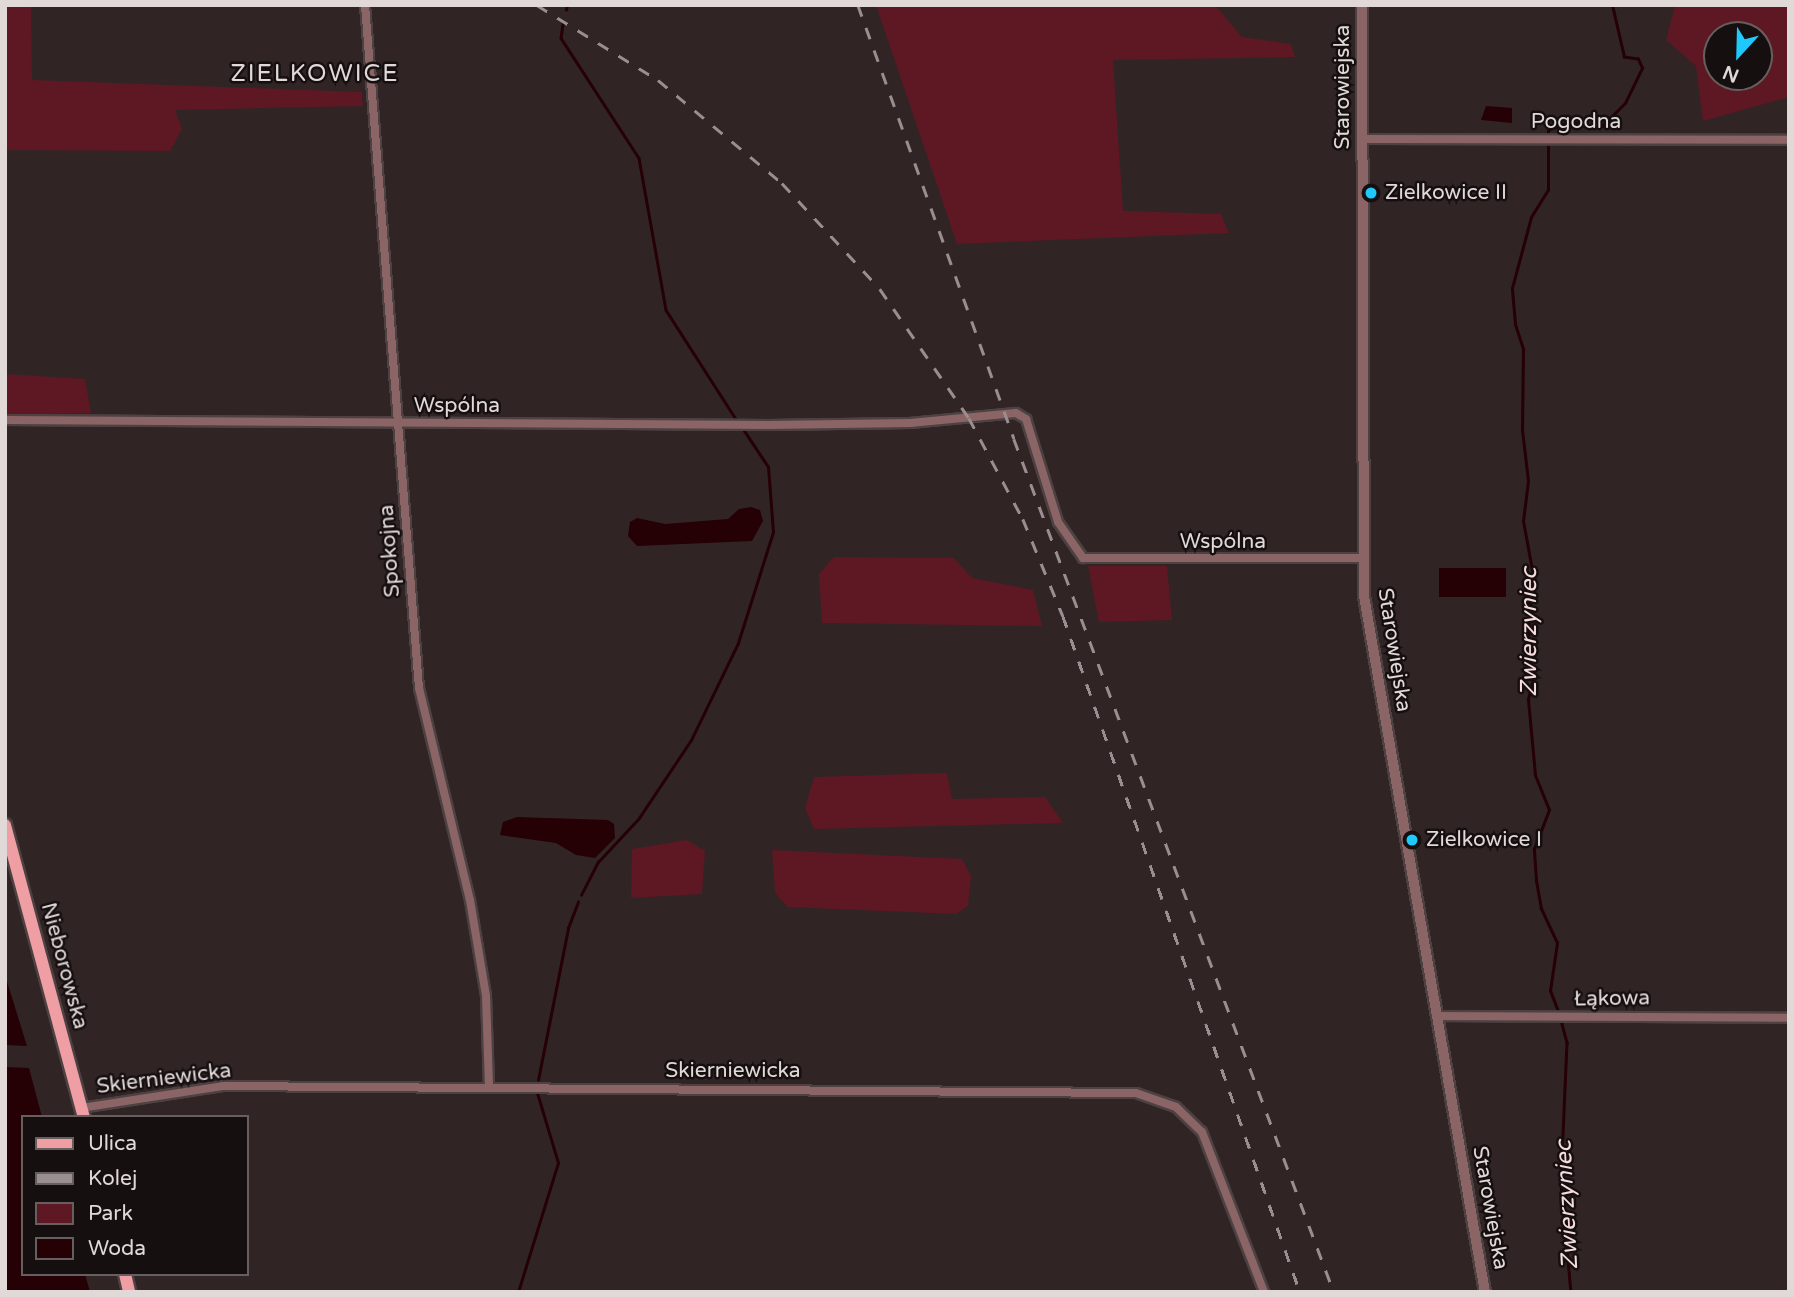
<!DOCTYPE html>
<meta charset="utf-8">
<style>
body{margin:0}
#map{position:relative;width:1794px;height:1297px;overflow:hidden;background:#312425;font-family:"Varela Round",sans-serif}
div>[style]{position:absolute}
.green>*{inset:0;background:#5d1823}
.water>*{inset:0;background:#250005;transform-origin:0 0}
.stream>*{height:2.5px;margin:-1.25px;padding:0 1.25px;transform-origin:1.25px;border-radius:1.25px;background:#250005}
.roads{filter:drop-shadow(2px 0 #4d4142) drop-shadow(-2px 0 #4d4142) drop-shadow(0 2px #4d4142) drop-shadow(0 -2px #4d4142)}
.minor>*{height:8px;margin:-4px;padding:0 4px;transform-origin:4px;border-radius:4px;background:#8b6466}
.tertiary>*{height:10px;margin:-5px;padding:0 5px;transform-origin:5px;border-radius:5px;background:#8b6466}
.primary>*{height:12px;margin:-6px;padding:0 6px;transform-origin:6px;border-radius:6px;background:#ef9ea3}
.rail>*{height:2.5px;margin-top:-1.25px;transform-origin:0;background:repeating-linear-gradient(90deg,#9a8f90 0 12px,transparent 0 24px)}
.dots>*{width:19px;height:19px;translate:-50% -50%;box-sizing:border-box;border:4px solid #150f0f;border-radius:50%}
span{translate:-50% -50%;white-space:nowrap;text-align:center;line-height:1.15;-webkit-text-stroke:5px #150f0f;paint-order:stroke}
.street-label{font-size:21px;color:#e1d8d8}
.poi-label{font-size:21px;color:#e1d8d8}
.left{translate:0 -50%;text-align:left}
.water-label{font-size:23px;color:#f6dcdd;font-style:italic}
.quarter-label{font-size:24px;color:#e1d8d8;letter-spacing:2px}
.frame{position:absolute;inset:0;border:7px solid #e1d8d8;pointer-events:none}
.legend{position:absolute;left:21px;top:1115px;width:228px;height:161px;box-sizing:border-box;background:#150f0f;border:2px solid #675f5f;margin:0;padding:9px 12px;list-style:none;font-size:21px;color:#e1d8d8}
.legend li{display:flex;align-items:center;gap:14px;height:35px}
.legend b{width:35px;border:2px solid #675f5f}
.north{position:absolute;left:1703px;top:21px;width:70px;height:70px;box-sizing:border-box;background:#150f0f;border:2px solid #675f5f;border-radius:50%;rotate:202deg;font-size:19px;font-weight:700;line-height:28px;text-align:center;color:#e1d8d8}
.north::after{content:'';display:block;margin:auto;width:24px;height:32px;background:#1fc9fd;clip-path:polygon(50% 0,100% 100%,50% 72%,0 100%)}
</style>
<div id="map">
<div class="green">
<i style="clip-path:polygon(5px 5px,31px 5px,32px 80px,362px 92px,363px 106px,175px 110px,182px 129px,170px 151px,5px 150px)"></i>
<i style="clip-path:polygon(876px 5px,1215px 5px,1242px 37px,1291px 44px,1295px 57px,1113px 60px,1123px 211px,1221px 214px,1229px 233px,957px 244px)"></i>
<i style="clip-path:polygon(evenodd,1675px 5px,1789px 5px,1789px 97px,1703px 121px,1696px 66px,1666px 40px,1675px 5px,1759px 35px,1759px 77px,1717px 77px,1717px 35px,1759px 35px)"></i>
<i style="clip-path:polygon(5px 374px,85px 379px,91px 413px,5px 415px)"></i>
<i style="clip-path:polygon(834px 557px,954px 558px,972px 578px,1033px 590px,1042px 626px,822px 623px,819px 574px)"></i>
<i style="clip-path:polygon(1088px 566px,1167px 566px,1172px 620px,1099px 622px)"></i>
<i style="clip-path:polygon(947px 773px,952px 799px,1045px 797px,1063px 823px,814px 829px,805px 808px,814px 777px)"></i>
<i style="clip-path:polygon(687px 840px,705px 851px,702px 894px,631px 898px,632px 849px)"></i>
<i style="clip-path:polygon(772px 850px,962px 859px,971px 876px,968px 906px,956px 914px,788px 907px,775px 893px)"></i>
</div>
<div class="water">
<i style="clip-path:polygon(1486px 106px,1512px 108px,1512px 123px,1481px 120px)"></i>
<i style="clip-path:polygon(751px 507px,760px 510px,763px 521px,752px 541px,637px 546px,628px 536px,630px 522px,637px 518px,665px 524px,728px 519px,739px 509px)"></i>
<i style="left:1439px;top:568px;width:67px;height:29px"></i>
<i style="clip-path:polygon(517px 817px,608px 820px,614px 824px,615px 838px,595px 858px,576px 855px,556px 843px,500px 835px,503px 822px)"></i>
<i style="clip-path:polygon(5px 975px,27px 1046px,5px 1045px)"></i>
<i style="clip-path:polygon(5px 1067px,29px 1068px,42px 1117px,23px 1117px,23px 1274px,85px 1274px,90px 1292px,5px 1292px)"></i>
</div>
<div class="stream">
<i style="left:566px;top:10px;width:5px;rotate:-79deg"></i>
<i style="left:563px;top:24px;width:14px;rotate:98deg"></i>
<i style="left:561px;top:38px;width:143px;rotate:57deg"></i>
<i style="left:639px;top:158px;width:154px;rotate:79.9deg"></i>
<i style="left:666px;top:310px;width:130px;rotate:57.3deg"></i>
<i style="left:581px;top:895px;width:37px;rotate:-63deg"></i>
<i style="left:598px;top:862px;width:60px;rotate:-47deg"></i>
<i style="left:639px;top:818px;width:94px;rotate:-56.3deg"></i>
<i style="left:691px;top:740px;width:108px;rotate:-64.1deg"></i>
<i style="left:738px;top:643px;width:116px;rotate:-72.5deg"></i>
<i style="left:773px;top:532px;width:65px;rotate:-94.4deg"></i>
<i style="left:768px;top:467px;width:43px;rotate:-123.7deg"></i>
<i style="left:1559px;top:1014px;width:25px;rotate:-111deg"></i>
<i style="left:1550px;top:991px;width:49px;rotate:-81.7deg"></i>
<i style="left:1557px;top:943px;width:38px;rotate:-115deg"></i>
<i style="left:1541px;top:909px;width:29px;rotate:-100deg"></i>
<i style="left:1536px;top:880px;width:31px;rotate:-94deg"></i>
<i style="left:1534px;top:849px;width:42px;rotate:-69deg"></i>
<i style="left:1549px;top:810px;width:38px;rotate:-112deg"></i>
<i style="left:1535px;top:775px;width:76px;rotate:-95.3deg"></i>
<i style="left:1528px;top:699px;width:25px;rotate:-76deg"></i>
<i style="left:1534px;top:675px;width:18px;rotate:-112deg"></i>
<i style="left:1527px;top:658px;width:88px;rotate:-86.7deg"></i>
<i style="left:1532px;top:570px;width:50px;rotate:-100.4deg"></i>
<i style="left:1523px;top:521px;width:40px;rotate:-82.9deg"></i>
<i style="left:1528px;top:481px;width:51px;rotate:-96.7deg"></i>
<i style="left:1522px;top:430px;width:81px;rotate:-89.3deg"></i>
<i style="left:1523px;top:349px;width:26px;rotate:-108deg"></i>
<i style="left:1515px;top:324px;width:36px;rotate:-95deg"></i>
<i style="left:1512px;top:288px;width:73px;rotate:-75deg"></i>
<i style="left:1531px;top:217px;width:32px;rotate:-58deg"></i>
<i style="left:1548px;top:190px;width:60px;rotate:-90deg"></i>
<i style="left:1548px;top:130px;width:22px;rotate:-22deg"></i>
<i style="left:1568px;top:122px;width:34px;rotate:7deg"></i>
<i style="left:1602px;top:126px;width:33px;rotate:-45deg"></i>
<i style="left:1625px;top:103px;width:39px;rotate:-64deg"></i>
<i style="left:1642px;top:68px;width:10px;rotate:-114deg"></i>
<i style="left:1638px;top:59px;width:14px;rotate:-172deg"></i>
<i style="left:1624px;top:57px;width:53px;rotate:-103deg"></i>
<i style="left:1561px;top:1020px;width:24px;rotate:75deg"></i>
<i style="left:1567px;top:1043px;width:140px;rotate:92.5deg"></i>
<i style="left:1561px;top:1183px;width:109px;rotate:84.8deg"></i>
<i style="left:538px;top:1080px;width:155px;rotate:-78.8deg"></i>
<i style="left:568px;top:928px;width:28px;rotate:-69deg"></i>
<i style="left:518px;top:1292px;width:135px;rotate:-72.8deg"></i>
<i style="left:558px;top:1163px;width:73px;rotate:-106.7deg"></i>
</div>
<div class="roads">
<div class="minor">
<i style="left:365px;top:5px;width:685px;rotate:85.48deg"></i>
<i style="left:419px;top:688px;width:218px;rotate:76.5deg"></i>
<i style="left:470px;top:900px;width:97px;rotate:80.5deg"></i>
<i style="left:486px;top:996px;width:91px;rotate:88.1deg"></i>
<i style="left:1363px;top:139px;width:426px;rotate:0.1deg"></i>
<i style="left:5px;top:420px;width:764px;rotate:0.37deg"></i>
<i style="left:769px;top:425px;width:141px;rotate:-0.8deg"></i>
<i style="left:910px;top:423px;width:106px;rotate:-5.4deg"></i>
<i style="left:1016px;top:413px;width:12px;rotate:31deg"></i>
<i style="left:1026px;top:419px;width:108px;rotate:72.7deg"></i>
<i style="left:1058px;top:522px;width:44px;rotate:55.2deg"></i>
<i style="left:1083px;top:558px;width:280px"></i>
<i style="left:1436px;top:1016px;width:353px;rotate:0.3deg"></i>
<i style="left:81px;top:1108px;width:144px;rotate:-8.8deg"></i>
<i style="left:223px;top:1086px;width:913px;rotate:0.44deg"></i>
<i style="left:1136px;top:1093px;width:42px;rotate:19.3deg"></i>
<i style="left:1176px;top:1107px;width:36px;rotate:44deg"></i>
<i style="left:1202px;top:1132px;width:172px;rotate:68.8deg"></i>
</div>
<div class="tertiary">
<i style="left:1362px;top:5px;width:591px;rotate:89.81deg"></i>
<i style="left:1364px;top:596px;width:706px;rotate:80.14deg"></i>
</div>
<div class="primary">
<i style="left:5px;top:825px;width:302px;rotate:74.9deg"></i>
<i style="left:125px;top:1274px;width:18px;rotate:77deg"></i>
</div>
</div>
<div class="rail">
<i style="left:537px;top:5px;width:142px;rotate:31.8deg"></i>
<i style="left:658px;top:80px;width:161px;rotate:39.7deg"></i>
<i style="left:782px;top:183px;width:144px;rotate:47.2deg"></i>
<i style="left:880px;top:289px;width:157px;rotate:55.4deg"></i>
<i style="left:969px;top:418px;width:115px;rotate:61.9deg"></i>
<i style="left:1023px;top:519px;width:105px;rotate:67.6deg"></i>
<i style="left:1063px;top:616px;width:716px;rotate:70.68deg"></i>
<i style="left:858px;top:5px;width:461px;rotate:70.2deg"></i>
<i style="left:1014px;top:439px;width:911px;rotate:69.44deg"></i>
</div>
<div class="dots">
<i style="left:1371px;top:193px;background:#1fc9fd"></i>
<i style="left:1412px;top:840px;background:#1fc9fd"></i>
</div>
<div class="street-label">
<span style="left:1343px;top:87px;rotate:-90deg">Starowiejska</span>
<span style="left:1576px;top:122px">Pogodna</span>
<span style="left:457px;top:406px">Wspólna</span>
<span style="left:1223px;top:542px">Wspólna</span>
<span style="left:390px;top:551px;rotate:-94deg">Spokojna</span>
<span style="left:1394px;top:650px;rotate:81deg">Starowiejska</span>
<span style="left:64px;top:966px;rotate:75deg">Nieborowska</span>
<span style="left:1612px;top:999px;rotate:-1deg">Łąkowa</span>
<span style="left:733px;top:1071px">Skierniewicka</span>
<span style="left:164px;top:1079px;rotate:-7deg">Skierniewicka</span>
<span style="left:1490px;top:1208px;rotate:80deg">Starowiejska</span>
</div>
<div class="poi-label">
<span class="left" style="left:1385px;top:193px">Zielkowice II</span>
<span class="left" style="left:1426px;top:840px">Zielkowice I</span>
</div>
<div class="water-label">
<span style="left:1529px;top:632px;rotate:-90deg">Zwierzyniec</span>
<span style="left:1567px;top:1205px;rotate:-93deg">Zwierzyniec</span>
</div>
<div class="quarter-label">
<span style="left:315px;top:74px">ZIELKOWICE</span>
</div>
<div class="frame"></div>
<ul class="legend">
<li><b style="height:9px;background:#ef9ea3"></b>Ulica</li>
<li><b style="height:9px;background:#9a8f90"></b>Kolej</li>
<li><b style="height:19px;background:#5d1823"></b>Park</li>
<li><b style="height:19px;background:#250005"></b>Woda</li>
</ul>
<div class="north">N</div>
</div>
